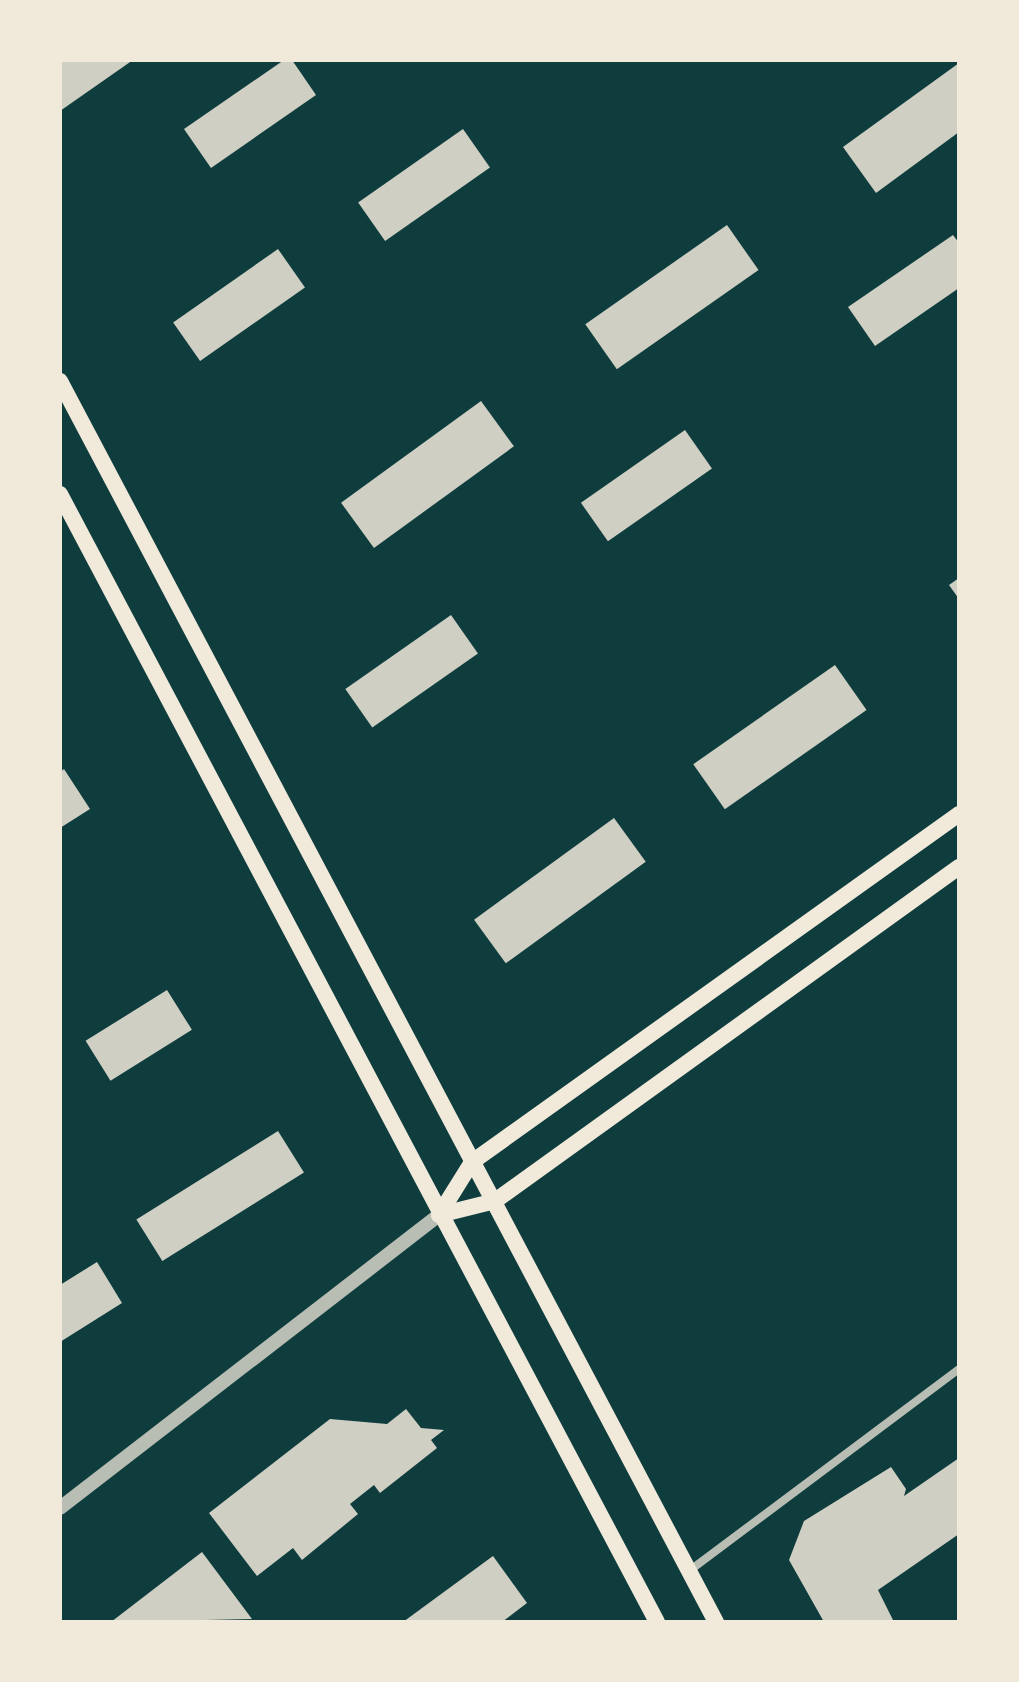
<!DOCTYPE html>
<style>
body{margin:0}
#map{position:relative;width:1019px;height:1682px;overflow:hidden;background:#0f3d3e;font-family:"Source Sans 3",sans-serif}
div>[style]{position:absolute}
.building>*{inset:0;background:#cfcfc3;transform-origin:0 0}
.minor>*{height:8px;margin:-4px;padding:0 4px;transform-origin:4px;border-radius:4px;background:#b8beb3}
.tertiary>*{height:14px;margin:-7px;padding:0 7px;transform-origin:7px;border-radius:7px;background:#b8beb3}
.secondary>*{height:16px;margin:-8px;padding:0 8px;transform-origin:8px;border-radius:8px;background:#f1e9da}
span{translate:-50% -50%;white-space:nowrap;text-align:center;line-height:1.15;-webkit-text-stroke:6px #f1e9da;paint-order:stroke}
.frame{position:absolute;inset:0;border:62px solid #f1e9da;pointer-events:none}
</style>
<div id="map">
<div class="building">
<i style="clip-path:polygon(60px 60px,133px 60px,60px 111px)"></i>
<i style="clip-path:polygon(284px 60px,292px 60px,316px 95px,211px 168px,184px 129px)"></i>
<i style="clip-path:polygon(959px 63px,959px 132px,876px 193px,843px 147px)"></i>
<i style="left:463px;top:129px;width:47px;height:128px;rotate:55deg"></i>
<i style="left:727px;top:225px;width:55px;height:173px;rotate:55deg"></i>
<i style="clip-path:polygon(953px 235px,959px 243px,959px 288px,875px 346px,848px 307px)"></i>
<i style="left:278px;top:249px;width:47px;height:128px;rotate:55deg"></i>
<i style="left:481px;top:401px;width:56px;height:173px;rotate:54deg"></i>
<i style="left:685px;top:430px;width:47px;height:127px;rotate:55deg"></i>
<i style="clip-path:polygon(959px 578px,959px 599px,949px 585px)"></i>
<i style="left:451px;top:615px;width:47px;height:129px;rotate:55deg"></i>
<i style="left:835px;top:665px;width:55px;height:173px;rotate:55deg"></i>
<i style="clip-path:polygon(64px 769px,90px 809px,60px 828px,60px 772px)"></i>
<i style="left:614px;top:818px;width:54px;height:173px;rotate:54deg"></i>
<i style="left:167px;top:990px;width:47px;height:96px;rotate:58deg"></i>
<i style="left:278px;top:1131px;width:49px;height:167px;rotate:58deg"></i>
<i style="clip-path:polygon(97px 1262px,122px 1303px,60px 1342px,60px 1285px)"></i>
<i style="clip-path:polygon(406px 1409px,421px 1428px,444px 1430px,431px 1440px,437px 1448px,380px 1493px,374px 1485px,350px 1504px,358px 1514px,302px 1560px,293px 1548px,257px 1576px,209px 1513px,330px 1419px,387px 1424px)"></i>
<i style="clip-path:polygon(959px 1458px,959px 1534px,878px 1590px,894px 1622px,824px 1622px,789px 1560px,804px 1521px,891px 1467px,906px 1489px,904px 1496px)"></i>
<i style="clip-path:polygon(202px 1552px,252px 1619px,111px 1622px)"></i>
<i style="clip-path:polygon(493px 1556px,527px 1603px,502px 1622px,403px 1622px)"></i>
</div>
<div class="minor">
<i style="left:689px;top:1571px;width:337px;rotate:-36.8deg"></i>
</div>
<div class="tertiary">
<i style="left:60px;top:1508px;width:479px;rotate:-37.7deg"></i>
</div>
<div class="secondary">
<i style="left:60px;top:381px;width:1404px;rotate:62.14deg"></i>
<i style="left:60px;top:494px;width:1276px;rotate:62.11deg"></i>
<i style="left:439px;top:1215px;width:62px;rotate:-58.1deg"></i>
<i style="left:472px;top:1162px;width:599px;rotate:-35.55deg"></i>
<i style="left:439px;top:1215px;width:58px;rotate:-14deg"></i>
<i style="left:495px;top:1201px;width:572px;rotate:-35.75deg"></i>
</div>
<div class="frame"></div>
</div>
